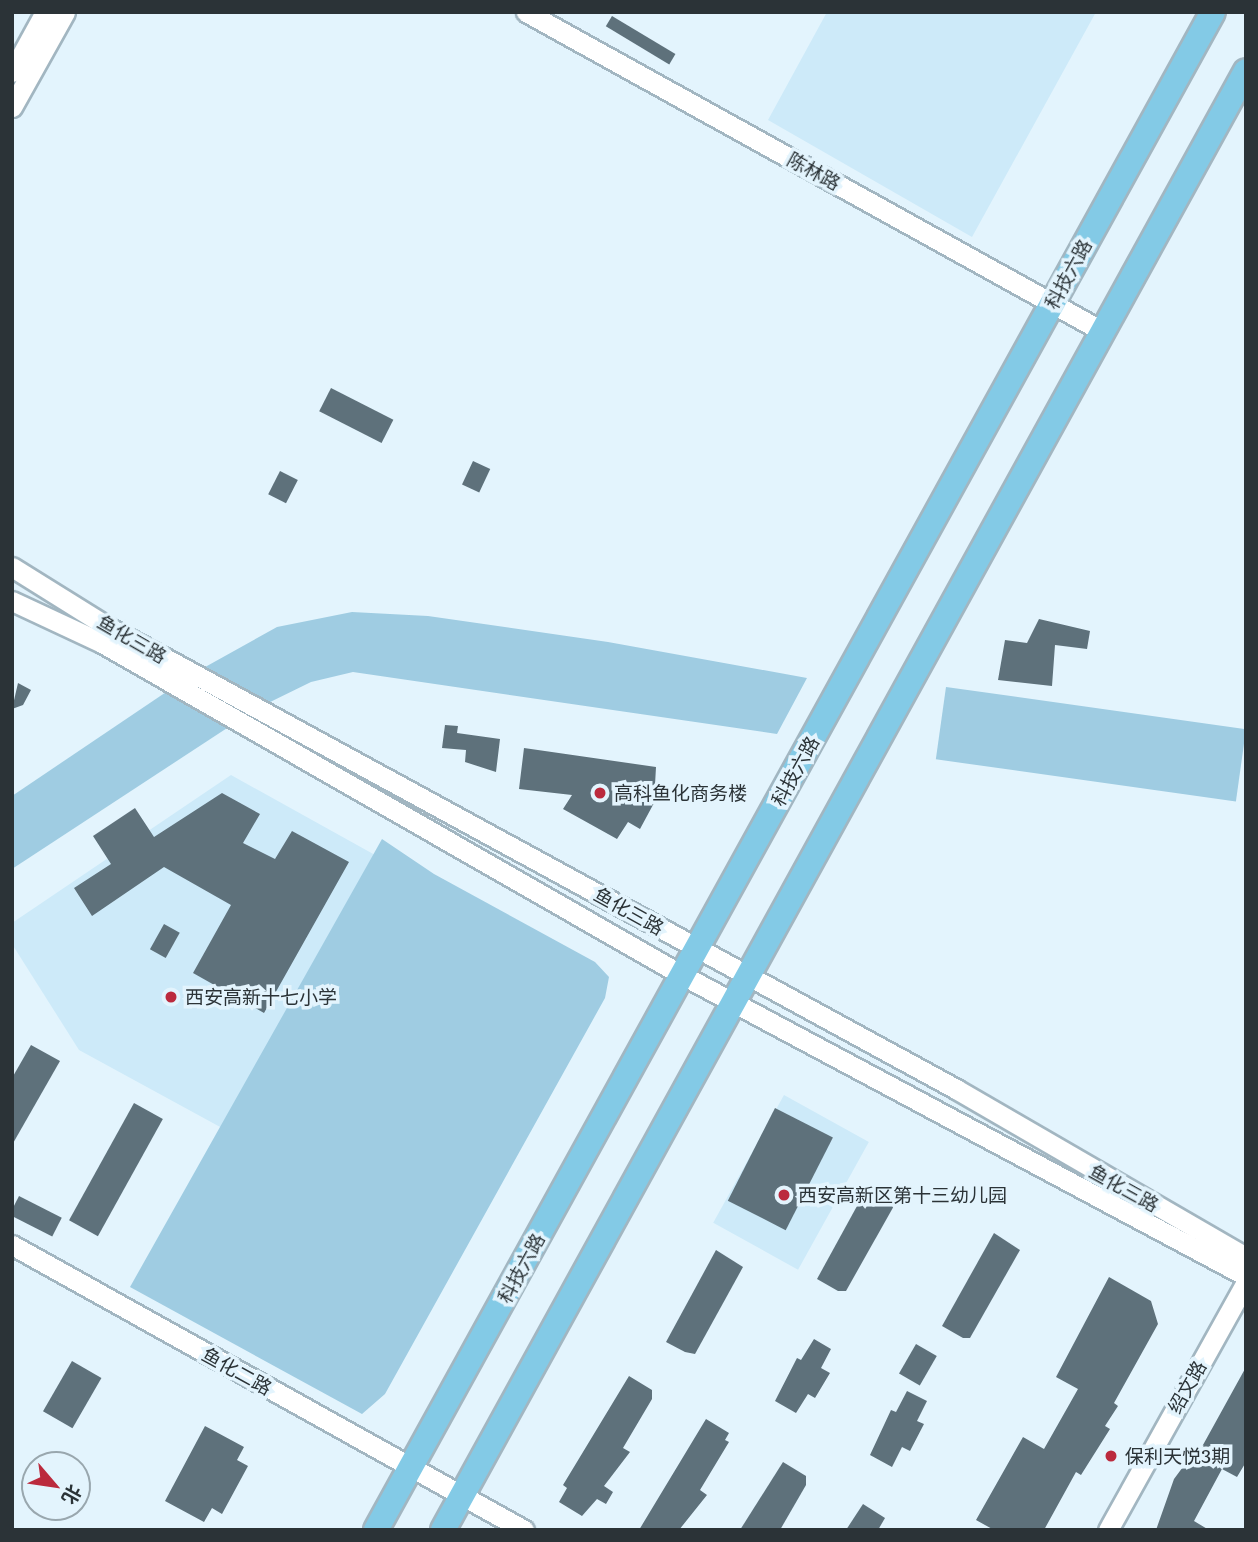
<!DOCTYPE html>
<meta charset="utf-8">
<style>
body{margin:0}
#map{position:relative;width:1258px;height:1542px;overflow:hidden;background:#e3f4fd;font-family:Literata,"Noto Sans SC",serif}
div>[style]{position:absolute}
.built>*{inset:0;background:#cdeaf9;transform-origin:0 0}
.green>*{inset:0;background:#9fcce2;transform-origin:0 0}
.building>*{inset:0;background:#5e717b;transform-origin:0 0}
.roads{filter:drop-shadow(2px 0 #a2b6c1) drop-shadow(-2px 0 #a2b6c1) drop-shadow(0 2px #a2b6c1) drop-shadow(0 -2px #a2b6c1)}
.minor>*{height:19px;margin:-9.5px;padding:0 9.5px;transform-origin:9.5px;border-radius:9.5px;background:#fff}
.major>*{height:24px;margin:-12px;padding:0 12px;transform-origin:12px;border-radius:12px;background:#83cae6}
.dots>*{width:19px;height:19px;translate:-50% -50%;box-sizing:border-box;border:4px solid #e3f4fd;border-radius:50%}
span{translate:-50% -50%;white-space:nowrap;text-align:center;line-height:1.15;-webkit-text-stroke:7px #e3f4fd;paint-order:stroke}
.street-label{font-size:19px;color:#2b3337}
.poi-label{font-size:19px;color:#2b3337}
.left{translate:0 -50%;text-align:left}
.frame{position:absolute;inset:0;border:14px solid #2b3337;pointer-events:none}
.north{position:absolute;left:21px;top:1451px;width:70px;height:70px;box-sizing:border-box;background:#e3f4fd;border:2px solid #99a7ae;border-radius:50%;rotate:119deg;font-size:19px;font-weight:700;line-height:28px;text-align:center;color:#2b3337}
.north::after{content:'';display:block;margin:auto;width:24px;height:32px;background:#bb2a3d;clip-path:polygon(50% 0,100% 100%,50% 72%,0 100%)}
</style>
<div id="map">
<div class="built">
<i style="clip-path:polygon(827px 12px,1096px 12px,972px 237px,768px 120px)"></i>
<i style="clip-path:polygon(231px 775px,375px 855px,222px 1128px,79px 1050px,12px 944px,12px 923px)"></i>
<i style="left:784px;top:1095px;width:97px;height:146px;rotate:29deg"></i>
</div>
<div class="green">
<i style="clip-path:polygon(352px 612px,428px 616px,608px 642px,807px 678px,777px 734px,353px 672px,311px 682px,262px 706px,198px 671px,277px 627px)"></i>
<i style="clip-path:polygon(184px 680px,247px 715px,12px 869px,12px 796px)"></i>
<i style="left:946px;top:687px;width:303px;height:73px;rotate:8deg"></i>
<i style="clip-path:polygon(382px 839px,434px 874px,595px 962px,609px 977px,605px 998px,385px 1394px,362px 1414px,130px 1287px)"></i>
</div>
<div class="building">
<i style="left:612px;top:16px;width:74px;height:12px;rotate:31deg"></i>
<i style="left:331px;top:388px;width:70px;height:26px;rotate:27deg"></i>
<i style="left:473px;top:461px;width:19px;height:26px;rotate:25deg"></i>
<i style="left:280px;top:471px;width:20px;height:26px;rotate:27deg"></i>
<i style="clip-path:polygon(1039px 619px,1090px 631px,1087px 649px,1055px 645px,1052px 686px,998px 680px,1005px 640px,1027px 643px)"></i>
<i style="clip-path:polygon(18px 683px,31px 690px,23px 705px,12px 709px)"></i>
<i style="clip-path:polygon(445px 725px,458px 726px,457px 733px,500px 739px,496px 772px,465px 762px,466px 750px,442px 748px)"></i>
<i style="clip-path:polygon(524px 748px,656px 767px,654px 803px,640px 829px,628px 822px,617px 839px,563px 809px,572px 795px,519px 789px)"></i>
<i style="clip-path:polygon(222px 793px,260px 814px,243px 843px,275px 859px,292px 831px,349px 862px,264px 1013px,193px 973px,231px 905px,164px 867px,92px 916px,74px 888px,111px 864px,93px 836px,135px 808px,154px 837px)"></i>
<i style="left:164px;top:924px;width:18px;height:29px;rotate:29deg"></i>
<i style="clip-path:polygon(31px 1045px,60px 1061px,12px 1145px,12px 1078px)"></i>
<i style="left:134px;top:1103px;width:33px;height:134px;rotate:29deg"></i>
<i style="left:775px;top:1108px;width:65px;height:104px;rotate:27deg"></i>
<i style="clip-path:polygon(868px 1186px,895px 1204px,846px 1291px,838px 1291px,817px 1279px)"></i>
<i style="left:19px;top:1196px;width:48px;height:21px;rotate:27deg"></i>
<i style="clip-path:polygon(994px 1233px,1020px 1250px,970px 1338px,963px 1338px,942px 1326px)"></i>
<i style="clip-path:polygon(716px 1250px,743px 1267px,695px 1354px,685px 1352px,666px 1342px)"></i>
<i style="clip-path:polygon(1109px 1277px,1151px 1301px,1158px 1324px,1114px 1403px,1118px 1406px,1105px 1426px,1110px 1429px,1081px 1475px,1076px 1472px,1044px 1530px,994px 1530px,976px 1520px,1023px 1437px,1044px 1449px,1078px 1389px,1056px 1377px)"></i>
<i style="clip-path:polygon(814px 1339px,831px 1349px,821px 1368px,830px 1373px,815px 1398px,808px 1394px,796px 1413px,775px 1401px,797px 1358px,801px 1360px)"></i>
<i style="left:916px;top:1344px;width:24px;height:34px;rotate:30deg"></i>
<i style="left:72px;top:1361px;width:34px;height:58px;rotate:30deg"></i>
<i style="clip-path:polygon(1246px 1367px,1246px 1462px,1237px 1477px,1222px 1469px,1194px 1521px,1209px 1530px,1156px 1530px,1174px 1479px,1194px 1452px,1198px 1454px)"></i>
<i style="clip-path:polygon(629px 1376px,652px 1390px,652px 1399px,623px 1448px,630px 1452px,604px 1486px,613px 1492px,606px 1504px,597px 1499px,582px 1516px,559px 1502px,567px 1488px,563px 1485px)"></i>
<i style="clip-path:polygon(907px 1391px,927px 1401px,917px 1421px,924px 1424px,910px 1451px,902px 1447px,892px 1467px,870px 1455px,891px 1410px,896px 1412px)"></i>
<i style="clip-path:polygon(706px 1419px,729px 1433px,725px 1440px,729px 1442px,700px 1490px,707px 1495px,679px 1530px,639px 1530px)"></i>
<i style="clip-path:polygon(205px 1426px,244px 1447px,237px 1460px,248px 1466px,222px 1514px,212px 1508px,204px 1522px,165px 1501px)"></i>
<i style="clip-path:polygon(783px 1462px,806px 1476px,806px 1485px,780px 1530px,740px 1530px)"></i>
<i style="clip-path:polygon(863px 1504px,885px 1518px,878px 1530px,846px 1530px)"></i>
</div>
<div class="roads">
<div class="minor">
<i style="left:526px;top:12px;width:658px;rotate:28.98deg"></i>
<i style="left:12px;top:72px;width:68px;rotate:-61.2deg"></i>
<i style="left:12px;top:107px;width:109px;rotate:-60.8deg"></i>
<i style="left:12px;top:567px;width:113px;rotate:32deg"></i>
<i style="left:108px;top:627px;width:966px;rotate:28.58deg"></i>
<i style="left:956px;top:1089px;width:335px;rotate:30.1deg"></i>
<i style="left:12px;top:601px;width:99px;rotate:25deg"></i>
<i style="left:102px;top:643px;width:668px;rotate:29.79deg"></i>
<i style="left:682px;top:975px;width:639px;rotate:28.09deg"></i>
<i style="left:12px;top:1245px;width:586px;rotate:29.1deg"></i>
<i style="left:1108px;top:1530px;width:284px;rotate:-60.9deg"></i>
</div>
<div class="major">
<i style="left:376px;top:1530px;width:1733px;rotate:-61.13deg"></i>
<i style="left:443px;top:1530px;width:1665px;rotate:-61.17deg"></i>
</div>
</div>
<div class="dots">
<i style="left:600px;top:793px;background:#bb2a3d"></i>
<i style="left:171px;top:997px;background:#bb2a3d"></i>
<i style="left:784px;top:1195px;background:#bb2a3d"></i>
<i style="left:1111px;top:1456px;background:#bb2a3d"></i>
</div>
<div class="street-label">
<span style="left:814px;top:171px;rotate:29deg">陈林路</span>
<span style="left:1068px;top:274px;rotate:-61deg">科技六路</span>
<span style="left:132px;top:639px;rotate:30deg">鱼化三路</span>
<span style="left:795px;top:771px;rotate:-61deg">科技六路</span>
<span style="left:629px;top:911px;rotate:29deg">鱼化三路</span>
<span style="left:1124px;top:1188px;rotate:29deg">鱼化三路</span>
<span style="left:521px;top:1268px;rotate:-61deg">科技六路</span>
<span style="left:237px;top:1371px;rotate:29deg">鱼化二路</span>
<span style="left:1187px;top:1387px;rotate:-61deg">绍文路</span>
</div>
<div class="poi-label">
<span class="left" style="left:614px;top:793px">高科鱼化商务楼</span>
<span class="left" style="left:185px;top:997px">西安高新十七小学</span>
<span class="left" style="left:798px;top:1195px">西安高新区第十三幼儿园</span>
<span class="left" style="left:1125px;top:1456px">保利天悦3期</span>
</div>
<div class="frame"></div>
<div class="north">北</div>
</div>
